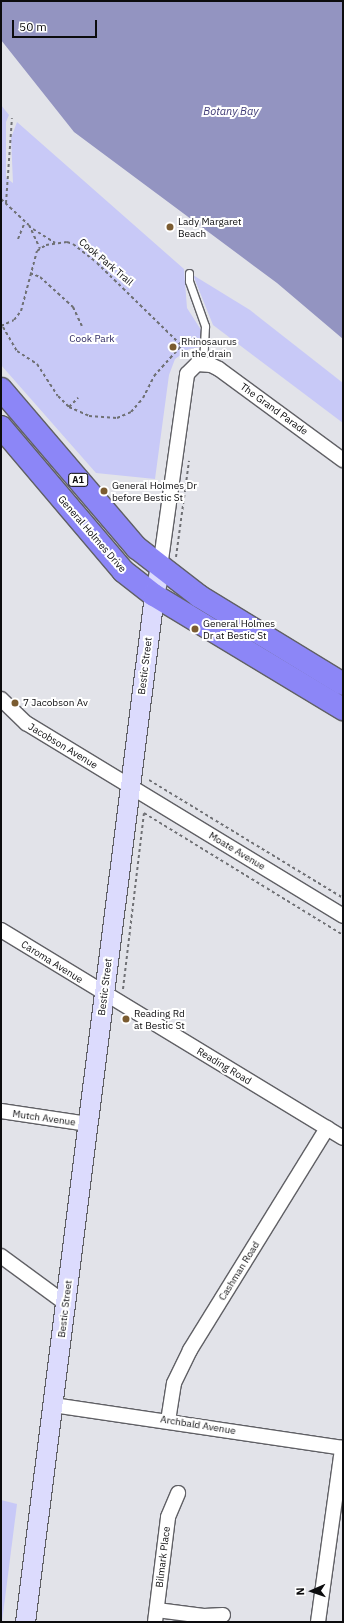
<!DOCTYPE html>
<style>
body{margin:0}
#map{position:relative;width:344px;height:1623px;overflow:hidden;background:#e2e3e9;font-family:"IBM Plex Sans",sans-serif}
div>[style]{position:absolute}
.green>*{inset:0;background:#c8c9f7}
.water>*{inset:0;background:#9394c1}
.path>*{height:2px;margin-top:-1px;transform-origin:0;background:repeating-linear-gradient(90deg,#6f7074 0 3px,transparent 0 6px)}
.roads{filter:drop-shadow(1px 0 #606065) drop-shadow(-1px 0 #606065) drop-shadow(0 1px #606065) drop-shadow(0 -1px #606065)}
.lane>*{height:7px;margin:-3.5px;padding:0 3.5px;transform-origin:3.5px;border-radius:3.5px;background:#fff}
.street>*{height:14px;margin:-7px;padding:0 7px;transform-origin:7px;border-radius:7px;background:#fff}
.secondary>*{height:19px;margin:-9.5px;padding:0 9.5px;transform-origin:9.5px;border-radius:9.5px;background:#dcdbfd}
.highway>*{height:22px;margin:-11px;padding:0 11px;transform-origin:11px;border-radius:11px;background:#8c86f7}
.dots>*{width:11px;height:11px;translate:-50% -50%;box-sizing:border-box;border:2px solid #fff;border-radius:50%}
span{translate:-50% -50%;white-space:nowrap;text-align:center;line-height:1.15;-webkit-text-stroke:4px #fff;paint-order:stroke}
.shield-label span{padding:1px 3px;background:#fff;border:1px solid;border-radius:3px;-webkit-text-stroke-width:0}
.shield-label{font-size:9px;color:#0c0c0e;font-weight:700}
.poi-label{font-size:10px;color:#0c0c0e}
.left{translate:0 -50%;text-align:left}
.street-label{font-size:10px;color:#0c0c0e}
.park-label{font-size:10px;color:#2d2860}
.water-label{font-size:11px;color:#3e3a75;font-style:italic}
.frame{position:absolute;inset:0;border:2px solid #0c0c0e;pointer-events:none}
.north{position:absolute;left:292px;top:1571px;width:40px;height:40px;-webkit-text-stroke:3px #fff;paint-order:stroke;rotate:268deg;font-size:11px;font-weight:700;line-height:16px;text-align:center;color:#0c0c0e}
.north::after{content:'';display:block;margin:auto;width:14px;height:18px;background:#0c0c0e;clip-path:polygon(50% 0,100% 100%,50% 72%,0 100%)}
.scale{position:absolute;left:12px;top:20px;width:85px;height:18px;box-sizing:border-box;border:2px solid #0c0c0e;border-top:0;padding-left:5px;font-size:12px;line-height:14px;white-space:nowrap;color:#0c0c0e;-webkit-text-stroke:3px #fff;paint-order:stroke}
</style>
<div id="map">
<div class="green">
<i style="clip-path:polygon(1px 105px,9px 115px,6px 122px,6px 178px,13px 183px,11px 138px,17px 122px,184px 269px,187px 308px,203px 333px,200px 347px,189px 349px,175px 359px,169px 375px,155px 479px,96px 473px,1px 365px)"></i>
<i style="clip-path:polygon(193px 275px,250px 310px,343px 383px,343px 423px,213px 325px)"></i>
<i style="clip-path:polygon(1px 1500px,17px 1504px,2px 1622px,1px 1622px)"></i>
</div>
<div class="water">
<i style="clip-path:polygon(1px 1px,343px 1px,343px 339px,277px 283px,74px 132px,1px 40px)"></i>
</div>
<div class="path">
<i style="left:1px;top:199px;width:38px;rotate:43deg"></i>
<i style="left:29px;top:225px;width:26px;rotate:65deg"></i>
<i style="left:6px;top:203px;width:85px;rotate:-86deg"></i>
<i style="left:33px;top:229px;width:26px;rotate:32deg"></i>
<i style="left:18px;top:239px;width:18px;rotate:-68deg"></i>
<i style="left:30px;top:273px;width:11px;rotate:22deg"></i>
<i style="left:40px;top:277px;width:45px;rotate:42.3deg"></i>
<i style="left:73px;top:307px;width:21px;rotate:65deg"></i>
<i style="left:1px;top:326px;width:14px;rotate:-25deg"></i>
<i style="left:14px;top:320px;width:11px;rotate:-52deg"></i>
<i style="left:21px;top:311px;width:62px;rotate:-75.1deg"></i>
<i style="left:37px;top:251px;width:11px;rotate:-34deg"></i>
<i style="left:46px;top:245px;width:21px;rotate:-8deg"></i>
<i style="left:67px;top:242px;width:6px;rotate:18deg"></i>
<i style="left:73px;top:244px;width:31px;rotate:38deg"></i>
<i style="left:97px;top:263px;width:117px;rotate:44.3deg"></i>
<i style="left:181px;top:345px;width:15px"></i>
<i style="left:3px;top:327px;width:28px;rotate:60deg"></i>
<i style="left:17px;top:351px;width:24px;rotate:33deg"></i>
<i style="left:37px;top:364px;width:38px;rotate:57deg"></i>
<i style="left:58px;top:396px;width:16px;rotate:45deg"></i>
<i style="left:69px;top:407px;width:22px;rotate:24deg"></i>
<i style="left:89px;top:416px;width:28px;rotate:4deg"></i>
<i style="left:117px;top:418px;width:15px;rotate:-23deg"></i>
<i style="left:131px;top:412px;width:18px;rotate:-49deg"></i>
<i style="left:143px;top:398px;width:25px;rotate:-63deg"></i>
<i style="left:154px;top:376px;width:40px;rotate:-48deg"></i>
<i style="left:69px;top:407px;width:13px;rotate:-45deg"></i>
<i style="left:176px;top:557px;width:97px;rotate:-82.3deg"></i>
<i style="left:149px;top:780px;width:227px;rotate:31.3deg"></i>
<i style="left:123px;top:989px;width:177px;rotate:-83.2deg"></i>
<i style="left:144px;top:813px;width:233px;rotate:31.5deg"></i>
</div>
<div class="roads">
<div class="lane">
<i style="left:189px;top:273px;width:8px;rotate:90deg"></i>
<i style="left:189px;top:281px;width:48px;rotate:70.4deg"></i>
<i style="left:205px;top:326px;width:37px;rotate:93deg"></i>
</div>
<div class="street">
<i style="left:160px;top:567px;width:195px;rotate:-82deg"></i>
<i style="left:187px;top:374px;width:14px;rotate:-45deg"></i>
<i style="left:197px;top:364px;width:14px;rotate:4deg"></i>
<i style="left:211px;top:365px;width:9px;rotate:27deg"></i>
<i style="left:219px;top:369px;width:154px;rotate:36.3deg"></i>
<i style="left:1px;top:699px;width:35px;rotate:44deg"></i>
<i style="left:26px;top:723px;width:371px;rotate:31.3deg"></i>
<i style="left:1px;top:930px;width:400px;rotate:31.3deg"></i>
<i style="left:1px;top:1111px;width:88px;rotate:8.5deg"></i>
<i style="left:1px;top:1256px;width:79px;rotate:36.3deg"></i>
<i style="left:53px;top:1405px;width:293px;rotate:8.4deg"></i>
<i style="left:168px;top:1421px;width:38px;rotate:-81deg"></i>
<i style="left:174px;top:1383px;width:37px;rotate:-64deg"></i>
<i style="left:190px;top:1350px;width:261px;rotate:-58.3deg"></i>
<i style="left:157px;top:1610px;width:47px;rotate:7.3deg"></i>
<i style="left:204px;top:1616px;width:19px;rotate:-3deg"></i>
<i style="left:155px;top:1622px;width:106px;rotate:-82.9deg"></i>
<i style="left:168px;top:1517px;width:26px;rotate:-67deg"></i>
<i style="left:318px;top:1622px;width:176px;rotate:-82.1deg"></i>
</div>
<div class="secondary">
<i style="left:25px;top:1622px;width:1035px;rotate:-82.84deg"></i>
<i style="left:154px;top:595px;width:29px;rotate:-78deg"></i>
</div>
<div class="highway">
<i style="left:1px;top:389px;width:209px;rotate:49.5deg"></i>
<i style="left:137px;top:548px;width:78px;rotate:37.7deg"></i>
<i style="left:199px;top:596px;width:169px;rotate:31.4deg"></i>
<i style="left:1px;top:427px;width:189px;rotate:49.7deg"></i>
<i style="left:123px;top:571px;width:39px;rotate:38deg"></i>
<i style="left:154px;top:595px;width:221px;rotate:31.1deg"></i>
</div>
</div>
<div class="dots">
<i style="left:170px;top:227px;background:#7b5c31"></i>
<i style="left:173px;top:347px;background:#7b5c31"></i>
<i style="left:104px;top:491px;background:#7b5c31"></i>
<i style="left:195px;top:629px;background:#7b5c31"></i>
<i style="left:15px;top:703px;background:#7b5c31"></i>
<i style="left:126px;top:1019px;background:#7b5c31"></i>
</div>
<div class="shield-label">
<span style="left:78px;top:480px">A1</span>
</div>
<div class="poi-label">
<span class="left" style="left:178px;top:227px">Lady Margaret<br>Beach</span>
<span class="left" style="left:181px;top:347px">Rhinosaurus<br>in the drain</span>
<span class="left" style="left:112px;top:491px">General Holmes Dr<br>before Bestic St</span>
<span class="left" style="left:203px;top:629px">General Holmes<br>Dr at Bestic St</span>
<span class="left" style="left:23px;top:703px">7 Jacobson Av</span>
<span class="left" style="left:134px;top:1019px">Reading Rd<br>at Bestic St</span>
</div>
<div class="street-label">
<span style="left:106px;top:262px;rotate:40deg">Cook Park Trail</span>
<span style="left:274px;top:409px;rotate:36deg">The Grand Parade</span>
<span style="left:92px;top:534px;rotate:49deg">General Holmes Drive</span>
<span style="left:145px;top:666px;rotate:-83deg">Bestic Street</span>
<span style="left:63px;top:746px;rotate:31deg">Jacobson Avenue</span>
<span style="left:237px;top:851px;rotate:31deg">Moate Avenue</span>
<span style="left:52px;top:962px;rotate:32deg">Caroma Avenue</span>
<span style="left:105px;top:987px;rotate:-83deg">Bestic Street</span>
<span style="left:224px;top:1066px;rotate:31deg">Reading Road</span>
<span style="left:44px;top:1118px;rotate:8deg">Mutch Avenue</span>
<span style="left:239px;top:1271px;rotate:-58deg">Cashman Road</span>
<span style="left:65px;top:1309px;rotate:-83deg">Bestic Street</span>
<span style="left:198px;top:1425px;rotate:9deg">Archbald Avenue</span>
<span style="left:163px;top:1557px;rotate:-83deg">Bilmark Place</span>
</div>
<div class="park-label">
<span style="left:92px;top:339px">Cook Park</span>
</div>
<div class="water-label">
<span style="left:231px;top:111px">Botany Bay</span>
</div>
<div class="frame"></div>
<div class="north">N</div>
<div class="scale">50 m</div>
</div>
